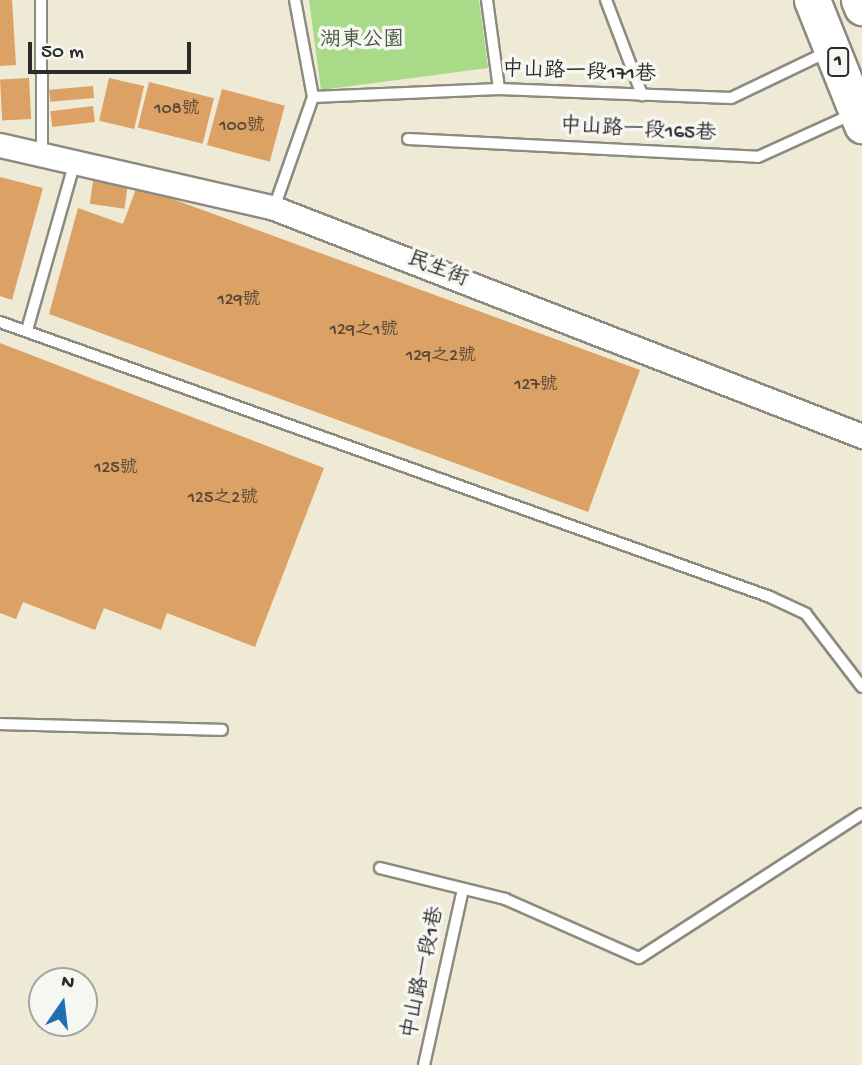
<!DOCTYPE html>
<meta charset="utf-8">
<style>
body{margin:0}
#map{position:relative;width:862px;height:1065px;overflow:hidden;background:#efead5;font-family:"Gochi Hand","LXGW WenKai TC",sans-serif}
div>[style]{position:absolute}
.green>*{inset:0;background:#a9da88}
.building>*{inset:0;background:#dca164;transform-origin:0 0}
.roads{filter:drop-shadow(2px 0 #8d8a80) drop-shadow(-2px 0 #8d8a80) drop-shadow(0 2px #8d8a80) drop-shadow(0 -2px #8d8a80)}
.lane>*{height:10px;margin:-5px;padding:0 5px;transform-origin:5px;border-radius:5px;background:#fff}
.street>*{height:23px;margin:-11.5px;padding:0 11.5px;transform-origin:11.5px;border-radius:11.5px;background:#fff}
.primary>*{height:35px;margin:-17.5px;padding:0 17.5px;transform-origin:17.5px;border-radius:17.5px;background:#fff}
span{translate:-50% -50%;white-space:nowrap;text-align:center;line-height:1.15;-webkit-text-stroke:7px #f6f6f2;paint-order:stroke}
.number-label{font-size:18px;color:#574839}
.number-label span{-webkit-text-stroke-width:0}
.shield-label span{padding:2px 5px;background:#f6f6f2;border:2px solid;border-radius:5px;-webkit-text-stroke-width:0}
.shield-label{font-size:19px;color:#2b2b2b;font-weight:700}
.park-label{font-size:21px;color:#4a5742}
.street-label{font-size:21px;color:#2b2b2b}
.north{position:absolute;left:28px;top:967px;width:70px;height:70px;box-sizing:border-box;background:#f6f6f2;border:2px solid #a5a5a2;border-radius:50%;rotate:14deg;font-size:19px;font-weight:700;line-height:28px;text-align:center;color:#2b2b2b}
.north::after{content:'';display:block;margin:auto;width:24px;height:32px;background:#1f6fb2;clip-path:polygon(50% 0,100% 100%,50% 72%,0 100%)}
.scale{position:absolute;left:28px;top:42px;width:163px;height:32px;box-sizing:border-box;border:4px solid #2b2b2b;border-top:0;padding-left:9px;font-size:21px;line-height:24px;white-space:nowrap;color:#2b2b2b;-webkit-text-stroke:5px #f6f6f2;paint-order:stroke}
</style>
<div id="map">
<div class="green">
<i style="clip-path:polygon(309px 0,479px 0,488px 68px,321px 90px)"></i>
</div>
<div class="building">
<i style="clip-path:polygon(0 0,12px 0,16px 65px,0 66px)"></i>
<i style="left:29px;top:78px;width:41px;height:29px;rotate:87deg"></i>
<i style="left:109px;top:78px;width:36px;height:44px;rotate:13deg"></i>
<i style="left:149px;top:82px;width:67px;height:47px;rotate:14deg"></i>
<i style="left:93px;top:86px;width:12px;height:44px;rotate:85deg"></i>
<i style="left:222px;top:89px;width:65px;height:58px;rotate:15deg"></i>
<i style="left:93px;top:106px;width:16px;height:43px;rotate:83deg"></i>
<i style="clip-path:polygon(0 177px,43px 188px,12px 300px,0 296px)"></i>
<i style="left:93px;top:181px;width:35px;height:23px;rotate:8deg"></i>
<i style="clip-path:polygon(137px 186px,640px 370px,588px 512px,49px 314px,78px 208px,123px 224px)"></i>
<i style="clip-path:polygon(0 343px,324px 468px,255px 647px,167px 613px,161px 630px,104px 608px,95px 630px,23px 602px,16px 619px,0 613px)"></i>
</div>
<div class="roads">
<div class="lane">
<i style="left:41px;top:0;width:150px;rotate:89.6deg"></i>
<i style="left:487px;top:0;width:90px;rotate:82.3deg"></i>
<i style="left:606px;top:0;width:102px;rotate:69.2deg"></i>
<i style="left:313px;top:97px;width:186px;rotate:-2.5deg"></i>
<i style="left:499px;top:89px;width:232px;rotate:2.2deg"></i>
<i style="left:731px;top:98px;width:106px;rotate:-25.6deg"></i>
<i style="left:408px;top:139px;width:350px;rotate:2.9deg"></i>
<i style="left:758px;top:157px;width:104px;rotate:-24.4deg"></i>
<i style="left:274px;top:208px;width:118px;rotate:-70.6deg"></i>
<i style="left:313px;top:97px;width:99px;rotate:-100.5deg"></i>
<i style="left:0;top:322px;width:818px;rotate:19.65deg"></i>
<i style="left:770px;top:597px;width:40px;rotate:25deg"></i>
<i style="left:806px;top:614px;width:92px;rotate:52.5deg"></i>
<i style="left:27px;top:330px;width:176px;rotate:-74.1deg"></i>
<i style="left:0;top:724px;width:222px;rotate:1.5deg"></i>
<i style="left:380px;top:868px;width:129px;rotate:13.9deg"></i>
<i style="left:505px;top:899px;width:146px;rotate:23.8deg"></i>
<i style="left:639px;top:958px;width:265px;rotate:-32.9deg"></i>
<i style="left:424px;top:1065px;width:180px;rotate:-77.5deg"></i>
</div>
<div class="street">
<i style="left:0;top:145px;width:281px;rotate:12.9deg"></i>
<i style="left:274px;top:208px;width:631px;rotate:21.19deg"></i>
</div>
<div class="primary">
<i style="left:812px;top:0;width:135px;rotate:68.2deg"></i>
<i style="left:859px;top:0;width:8px;rotate:67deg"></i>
</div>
</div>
<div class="number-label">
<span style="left:177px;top:110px">108號</span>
<span style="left:242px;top:127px">100號</span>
<span style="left:239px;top:301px">129號</span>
<span style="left:364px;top:331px">129之1號</span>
<span style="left:441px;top:357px">129之2號</span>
<span style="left:536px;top:386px">127號</span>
<span style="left:116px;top:469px">125號</span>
<span style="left:223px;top:499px">125之2號</span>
</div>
<div class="shield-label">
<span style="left:838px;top:62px">1</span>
</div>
<div class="park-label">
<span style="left:362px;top:42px">湖東公園</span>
</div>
<div class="street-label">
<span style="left:579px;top:74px;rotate:2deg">中山路一段171巷</span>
<span style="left:638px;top:132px;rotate:3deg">中山路一段165巷</span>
<span style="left:437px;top:271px;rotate:21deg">民生街</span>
<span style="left:425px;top:973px;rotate:-78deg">中山路一段1巷</span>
</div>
<div class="north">N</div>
<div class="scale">50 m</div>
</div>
